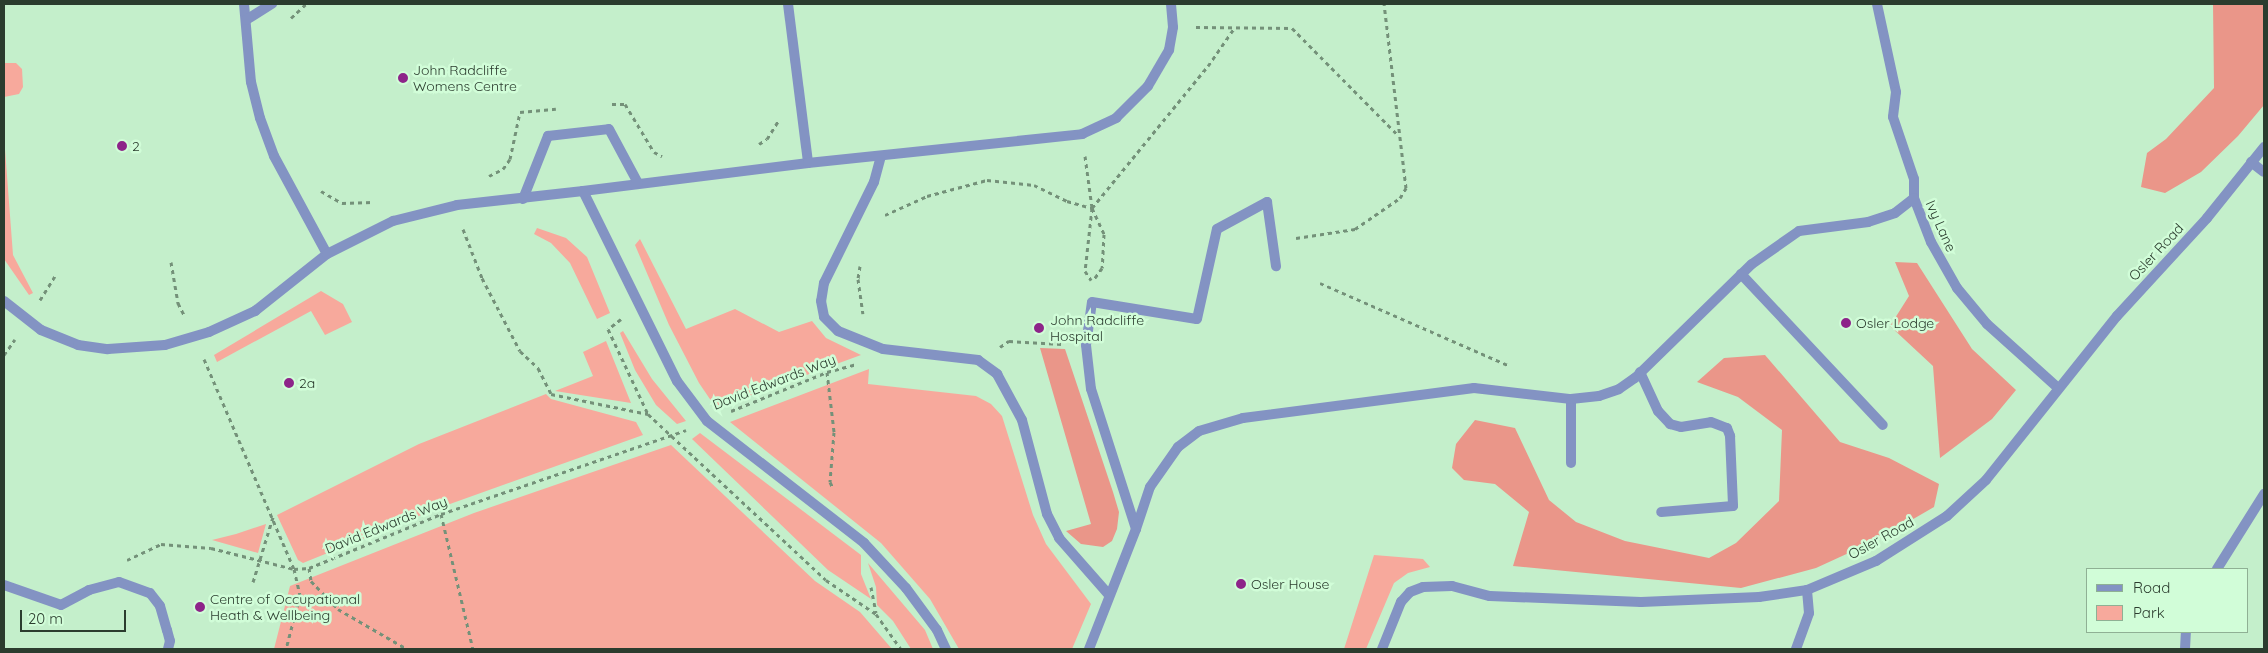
<!DOCTYPE html>
<style>
body{margin:0}
#map{position:relative;width:2268px;height:653px;overflow:hidden;background:#c4efcb;font-family:Quicksand,sans-serif}
div>[style]{position:absolute}
.green>*{inset:0;background:#f7a99c}
.forest>*{inset:0;background:#ea9689}
.path>*{height:3px;margin-top:-1.5px;transform-origin:0;background:repeating-linear-gradient(90deg,#749179 0 4px,transparent 0 8px)}
.service>*{height:10px;margin:-5px;padding:0 5px;transform-origin:5px;border-radius:5px;background:#8393c3}
.minor>*{height:10px;margin:-5px;padding:0 5px;transform-origin:5px;border-radius:5px;background:#8393c3}
.dots>*{width:14px;height:14px;translate:-50% -50%;box-sizing:border-box;border:2px solid #d1fdd8;border-radius:50%}
span{translate:-50% -50%;white-space:nowrap;text-align:center;line-height:1.15;-webkit-text-stroke:5px #d1fdd8;paint-order:stroke}
.poi-label{font-size:14px;color:#2b3c2e}
.left{translate:0 -50%;text-align:left}
.street-label{font-size:14px;color:#2b3c2e}
.frame{position:absolute;inset:0;border:5px solid #2b3c2e;pointer-events:none}
.legend{position:absolute;left:2086px;top:568px;width:162px;height:65px;box-sizing:border-box;background:#d1fdd8;border:1px solid #8fb094;margin:0;padding:6px 9px;list-style:none;font-size:15px;color:#2b3c2e}
.legend li{display:flex;align-items:center;gap:10px;height:25px}
.legend b{width:25px;border:1px solid #8fb094}
.scale{position:absolute;left:20px;top:610px;width:106px;height:22px;box-sizing:border-box;border:2px solid #2b3c2e;border-top:0;padding-left:6px;font-size:15px;line-height:18px;white-space:nowrap;color:#2b3c2e;-webkit-text-stroke:4px #d1fdd8;paint-order:stroke}
</style>
<div id="map">
<div class="green">
<i style="clip-path:polygon(4px 63px,16px 63px,22px 69px,23px 87px,19px 94px,4px 97px)"></i>
<i style="clip-path:polygon(4px 136px,13px 255px,33px 293px,29px 295px,4px 259px)"></i>
<i style="clip-path:polygon(537px 228px,566px 238px,587px 257px,610px 313px,597px 319px,570px 263px,551px 243px,534px 234px)"></i>
<i style="clip-path:polygon(640px 239px,686px 329px,735px 309px,779px 332px,812px 321px,826px 338px,861px 355px,716px 408px,699px 383px,669px 325px,635px 245px)"></i>
<i style="clip-path:polygon(321px 291px,343px 304px,352px 322px,325px 335px,311px 311px,217px 362px,214px 355px)"></i>
<i style="clip-path:polygon(623px 331px,652px 379px,686px 421px,677px 424px,656px 405px,635px 370px,620px 333px)"></i>
<i style="clip-path:polygon(606px 341px,631px 403px,555px 391px,593px 376px,583px 352px)"></i>
<i style="clip-path:polygon(869px 369px,868px 384px,976px 396px,991px 404px,1002px 416px,1033px 515px,1046px 544px,1091px 604px,1072px 649px,959px 649px,930px 599px,881px 543px,730px 422px)"></i>
<i style="clip-path:polygon(546px 394px,551px 399px,636px 422px,643px 435px,436px 509px,303px 563px,298px 560px,277px 515px,419px 444px)"></i>
<i style="clip-path:polygon(700px 433px,861px 555px,861px 574px,871px 599px,828px 570px,692px 439px)"></i>
<i style="clip-path:polygon(671px 445px,815px 581px,860px 612px,892px 649px,274px 649px,290px 586px,474px 513px)"></i>
<i style="clip-path:polygon(266px 524px,258px 553px,212px 540px,236px 534px)"></i>
<i style="clip-path:polygon(1374px 555px,1423px 559px,1430px 567px,1408px 573px,1394px 583px,1366px 649px,1344px 649px)"></i>
<i style="clip-path:polygon(868px 563px,925px 630px,933px 649px,911px 649px,893px 621px,877px 605px,876px 587px)"></i>
</div>
<div class="forest">
<i style="clip-path:polygon(2213px 4px,2264px 4px,2264px 105px,2238px 136px,2201px 172px,2165px 193px,2141px 187px,2147px 153px,2166px 139px,2214px 88px)"></i>
<i style="clip-path:polygon(1895px 262px,1917px 263px,1972px 349px,2016px 390px,1992px 419px,1940px 458px,1933px 366px,1890px 326px,1909px 296px)"></i>
<i style="clip-path:polygon(1040px 348px,1065px 349px,1113px 492px,1119px 512px,1117px 529px,1112px 541px,1103px 547px,1081px 544px,1066px 531px,1091px 524px)"></i>
<i style="clip-path:polygon(1765px 355px,1840px 442px,1889px 458px,1939px 484px,1934px 507px,1877px 540px,1816px 568px,1741px 588px,1513px 566px,1529px 512px,1495px 484px,1464px 480px,1452px 468px,1456px 444px,1475px 420px,1515px 428px,1549px 500px,1576px 522px,1625px 541px,1709px 558px,1736px 543px,1779px 501px,1782px 430px,1738px 397px,1697px 382px,1724px 358px)"></i>
</div>
<div class="path">
<i style="left:291px;top:18px;width:21px;rotate:-43deg"></i>
<i style="left:1196px;top:27px;width:96px;rotate:0.6deg"></i>
<i style="left:1292px;top:28px;width:152px;rotate:45.3deg"></i>
<i style="left:612px;top:104px;width:13px"></i>
<i style="left:625px;top:104px;width:56px;rotate:58.9deg"></i>
<i style="left:654px;top:152px;width:9px;rotate:27deg"></i>
<i style="left:759px;top:144px;width:9px;rotate:-32deg"></i>
<i style="left:767px;top:139px;width:22px;rotate:-58deg"></i>
<i style="left:1085px;top:156px;width:52px;rotate:82.3deg"></i>
<i style="left:1092px;top:208px;width:63px;rotate:96.3deg"></i>
<i style="left:1085px;top:271px;width:11px;rotate:56deg"></i>
<i style="left:489px;top:176px;width:16px;rotate:-27deg"></i>
<i style="left:503px;top:169px;width:12px;rotate:-55deg"></i>
<i style="left:510px;top:159px;width:48px;rotate:-78deg"></i>
<i style="left:520px;top:112px;width:36px;rotate:-5deg"></i>
<i style="left:321px;top:191px;width:24px;rotate:30deg"></i>
<i style="left:342px;top:203px;width:31px;rotate:-2deg"></i>
<i style="left:1092px;top:208px;width:29px;rotate:65deg"></i>
<i style="left:1104px;top:234px;width:34px;rotate:93deg"></i>
<i style="left:1102px;top:268px;width:14px;rotate:126deg"></i>
<i style="left:885px;top:215px;width:46px;rotate:-24.3deg"></i>
<i style="left:927px;top:196px;width:62px;rotate:-14.9deg"></i>
<i style="left:987px;top:180px;width:47px;rotate:6.1deg"></i>
<i style="left:1034px;top:185px;width:37px;rotate:26deg"></i>
<i style="left:1067px;top:201px;width:26px;rotate:16deg"></i>
<i style="left:1092px;top:208px;width:183px;rotate:-50.8deg"></i>
<i style="left:1208px;top:66px;width:47px;rotate:-55.3deg"></i>
<i style="left:463px;top:229px;width:53px;rotate:68.8deg"></i>
<i style="left:482px;top:278px;width:82px;rotate:62.5deg"></i>
<i style="left:520px;top:351px;width:25px;rotate:43deg"></i>
<i style="left:538px;top:368px;width:29px;rotate:63deg"></i>
<i style="left:551px;top:394px;width:99px;rotate:11.7deg"></i>
<i style="left:1296px;top:238px;width:60px;rotate:-8.7deg"></i>
<i style="left:1355px;top:229px;width:55px;rotate:-34.6deg"></i>
<i style="left:1400px;top:198px;width:12px;rotate:-59deg"></i>
<i style="left:1406px;top:188px;width:185px;rotate:-96.8deg"></i>
<i style="left:171px;top:262px;width:42px;rotate:80.3deg"></i>
<i style="left:178px;top:303px;width:13px;rotate:63deg"></i>
<i style="left:860px;top:266px;width:13px;rotate:99deg"></i>
<i style="left:858px;top:279px;width:35px;rotate:82deg"></i>
<i style="left:1320px;top:283px;width:207px;rotate:23.6deg"></i>
<i style="left:40px;top:300px;width:28px;rotate:-58deg"></i>
<i style="left:621px;top:319px;width:16px;rotate:142deg"></i>
<i style="left:608px;top:329px;width:94px;rotate:64.8deg"></i>
<i style="left:648px;top:414px;width:243px;rotate:43deg"></i>
<i style="left:826px;top:580px;width:60px;rotate:34.2deg"></i>
<i style="left:876px;top:614px;width:43px;rotate:54.5deg"></i>
<i style="left:1000px;top:347px;width:11px;rotate:-34deg"></i>
<i style="left:1009px;top:341px;width:53px;rotate:3.2deg"></i>
<i style="left:4px;top:355px;width:19px;rotate:-55deg"></i>
<i style="left:204px;top:359px;width:228px;rotate:66.8deg"></i>
<i style="left:294px;top:569px;width:27px;rotate:77deg"></i>
<i style="left:300px;top:595px;width:56px;rotate:104.5deg"></i>
<i style="left:827px;top:372px;width:60px;rotate:83.3deg"></i>
<i style="left:834px;top:432px;width:50px;rotate:94.6deg"></i>
<i style="left:830px;top:482px;width:7px;rotate:63deg"></i>
<i style="left:731px;top:411px;width:104px;rotate:-22.1deg"></i>
<i style="left:827px;top:372px;width:30px;rotate:-15deg"></i>
<i style="left:441px;top:514px;width:139px;rotate:76.7deg"></i>
<i style="left:127px;top:560px;width:38px;rotate:-25deg"></i>
<i style="left:161px;top:544px;width:50px;rotate:4.6deg"></i>
<i style="left:211px;top:548px;width:86px;rotate:14.2deg"></i>
<i style="left:294px;top:569px;width:15px;rotate:-4deg"></i>
<i style="left:309px;top:568px;width:143px;rotate:-22.2deg"></i>
<i style="left:441px;top:514px;width:259px;rotate:-18.9deg"></i>
<i style="left:309px;top:568px;width:13px;rotate:81deg"></i>
<i style="left:311px;top:581px;width:39px;rotate:46deg"></i>
<i style="left:338px;top:609px;width:80px;rotate:30.1deg"></i>
<i style="left:253px;top:582px;width:68px;rotate:-72.9deg"></i>
<i style="left:871px;top:587px;width:26px;rotate:79deg"></i>
</div>
<div class="service">
<i style="left:244px;top:4px;width:78px;rotate:84.9deg"></i>
<i style="left:251px;top:82px;width:37px;rotate:76deg"></i>
<i style="left:260px;top:118px;width:40px;rotate:69.8deg"></i>
<i style="left:274px;top:156px;width:111px;rotate:61.6deg"></i>
<i style="left:788px;top:4px;width:160px;rotate:82.8deg"></i>
<i style="left:1877px;top:4px;width:90px;rotate:77.8deg"></i>
<i style="left:1896px;top:92px;width:25px;rotate:97deg"></i>
<i style="left:1893px;top:117px;width:65px;rotate:71.3deg"></i>
<i style="left:1914px;top:179px;width:19px;rotate:90deg"></i>
<i style="left:1914px;top:198px;width:47px;rotate:68.9deg"></i>
<i style="left:1931px;top:242px;width:53px;rotate:60.5deg"></i>
<i style="left:1957px;top:288px;width:47px;rotate:50.2deg"></i>
<i style="left:1987px;top:324px;width:96px;rotate:42deg"></i>
<i style="left:246px;top:20px;width:31px;rotate:-32deg"></i>
<i style="left:881px;top:156px;width:27px;rotate:105deg"></i>
<i style="left:874px;top:182px;width:113px;rotate:116.3deg"></i>
<i style="left:824px;top:283px;width:18px;rotate:99deg"></i>
<i style="left:821px;top:301px;width:16px;rotate:79deg"></i>
<i style="left:824px;top:317px;width:20px;rotate:45deg"></i>
<i style="left:838px;top:331px;width:48px;rotate:21.8deg"></i>
<i style="left:883px;top:349px;width:96px;rotate:6.6deg"></i>
<i style="left:978px;top:360px;width:24px;rotate:36deg"></i>
<i style="left:997px;top:374px;width:52px;rotate:61.5deg"></i>
<i style="left:1022px;top:420px;width:97px;rotate:75.1deg"></i>
<i style="left:1047px;top:514px;width:27px;rotate:63deg"></i>
<i style="left:1059px;top:538px;width:76px;rotate:48.7deg"></i>
<i style="left:583px;top:191px;width:227px;rotate:-7.1deg"></i>
<i style="left:808px;top:163px;width:276px;rotate:-6deg"></i>
<i style="left:1082px;top:134px;width:38px;rotate:-25deg"></i>
<i style="left:1116px;top:118px;width:45px;rotate:-45deg"></i>
<i style="left:1148px;top:86px;width:42px;rotate:-59.7deg"></i>
<i style="left:1169px;top:50px;width:23px;rotate:-80deg"></i>
<i style="left:1173px;top:27px;width:23px;rotate:-95deg"></i>
<i style="left:523px;top:199px;width:68px;rotate:-68.4deg"></i>
<i style="left:548px;top:136px;width:61px;rotate:-6.5deg"></i>
<i style="left:609px;top:129px;width:61px;rotate:61.8deg"></i>
<i style="left:1741px;top:274px;width:207px;rotate:46.8deg"></i>
<i style="left:1640px;top:372px;width:43px;rotate:65.2deg"></i>
<i style="left:1658px;top:411px;width:18px;rotate:47deg"></i>
<i style="left:1670px;top:424px;width:11px;rotate:15deg"></i>
<i style="left:1681px;top:427px;width:30px;rotate:-9deg"></i>
<i style="left:1711px;top:422px;width:17px;rotate:21deg"></i>
<i style="left:1727px;top:428px;width:9px;rotate:69deg"></i>
<i style="left:1730px;top:436px;width:70px;rotate:87.5deg"></i>
<i style="left:1733px;top:506px;width:72px;rotate:175.2deg"></i>
<i style="left:1571px;top:399px;width:64px;rotate:90deg"></i>
<i style="left:1136px;top:529px;width:44px;rotate:-71.6deg"></i>
<i style="left:1150px;top:487px;width:49px;rotate:-55deg"></i>
<i style="left:1178px;top:447px;width:26px;rotate:-37deg"></i>
<i style="left:1199px;top:431px;width:46px;rotate:-16.5deg"></i>
<i style="left:1243px;top:418px;width:233px;rotate:-7.4deg"></i>
<i style="left:1474px;top:388px;width:98px;rotate:6.5deg"></i>
<i style="left:1571px;top:399px;width:28px;rotate:-6deg"></i>
<i style="left:1599px;top:396px;width:21px;rotate:-19deg"></i>
<i style="left:1619px;top:389px;width:19px;rotate:-35deg"></i>
<i style="left:1635px;top:378px;width:163px;rotate:-44.3deg"></i>
<i style="left:1752px;top:264px;width:57px;rotate:-35.1deg"></i>
<i style="left:1799px;top:231px;width:70px;rotate:-7.4deg"></i>
<i style="left:1868px;top:222px;width:28px;rotate:-18deg"></i>
<i style="left:1895px;top:213px;width:24px;rotate:-38deg"></i>
<i style="left:4px;top:585px;width:60px;rotate:19.3deg"></i>
<i style="left:61px;top:605px;width:32px;rotate:-28deg"></i>
<i style="left:89px;top:590px;width:31px;rotate:-15deg"></i>
<i style="left:119px;top:582px;width:33px;rotate:20deg"></i>
<i style="left:150px;top:593px;width:16px;rotate:52deg"></i>
<i style="left:160px;top:606px;width:25px;rotate:74deg"></i>
<i style="left:167px;top:630px;width:11px;rotate:75deg"></i>
<i style="left:170px;top:641px;width:8px;rotate:104deg"></i>
<i style="left:1089px;top:649px;width:129px;rotate:-68.6deg"></i>
<i style="left:1136px;top:529px;width:147px;rotate:-107.8deg"></i>
<i style="left:1091px;top:389px;width:44px;rotate:-96.5deg"></i>
<i style="left:1086px;top:345px;width:43px;rotate:-82.1deg"></i>
<i style="left:1092px;top:302px;width:106px;rotate:9.2deg"></i>
<i style="left:1197px;top:319px;width:92px;rotate:-77.5deg"></i>
<i style="left:1217px;top:229px;width:57px;rotate:-28.4deg"></i>
<i style="left:1267px;top:202px;width:65px;rotate:82deg"></i>
</div>
<div class="minor">
<i style="left:2251px;top:162px;width:16px;rotate:38deg"></i>
<i style="left:4px;top:301px;width:47px;rotate:38.1deg"></i>
<i style="left:41px;top:330px;width:40px;rotate:22deg"></i>
<i style="left:78px;top:345px;width:30px;rotate:8deg"></i>
<i style="left:108px;top:349px;width:57px;rotate:-4deg"></i>
<i style="left:165px;top:345px;width:46px;rotate:-16.5deg"></i>
<i style="left:209px;top:332px;width:51px;rotate:-24.5deg"></i>
<i style="left:255px;top:311px;width:92px;rotate:-38.4deg"></i>
<i style="left:327px;top:254px;width:74px;rotate:-26.6deg"></i>
<i style="left:393px;top:221px;width:66px;rotate:-14deg"></i>
<i style="left:457px;top:205px;width:127px;rotate:-6.3deg"></i>
<i style="left:583px;top:191px;width:212px;rotate:63.7deg"></i>
<i style="left:677px;top:381px;width:50px;rotate:53.1deg"></i>
<i style="left:707px;top:421px;width:199px;rotate:37.8deg"></i>
<i style="left:864px;top:543px;width:62px;rotate:47deg"></i>
<i style="left:906px;top:588px;width:52px;rotate:53.6deg"></i>
<i style="left:937px;top:630px;width:21px;rotate:65deg"></i>
<i style="left:2217px;top:569px;width:89px;rotate:-57.9deg"></i>
<i style="left:1382px;top:649px;width:51px;rotate:-68deg"></i>
<i style="left:1401px;top:602px;width:13px;rotate:-48deg"></i>
<i style="left:1410px;top:592px;width:14px;rotate:-21deg"></i>
<i style="left:1423px;top:587px;width:29px;rotate:-2deg"></i>
<i style="left:1452px;top:586px;width:39px;rotate:15deg"></i>
<i style="left:1490px;top:596px;width:151px;rotate:2.3deg"></i>
<i style="left:1641px;top:602px;width:118px;rotate:-2.4deg"></i>
<i style="left:1759px;top:597px;width:49px;rotate:-8.3deg"></i>
<i style="left:1807px;top:590px;width:75px;rotate:-22.8deg"></i>
<i style="left:1876px;top:561px;width:84px;rotate:-32.4deg"></i>
<i style="left:1947px;top:516px;width:53px;rotate:-42.7deg"></i>
<i style="left:1986px;top:480px;width:210px;rotate:-51.4deg"></i>
<i style="left:2117px;top:316px;width:133px;rotate:-47.4deg"></i>
<i style="left:2207px;top:218px;width:91px;rotate:-51.2deg"></i>
<i style="left:1796px;top:649px;width:38px;rotate:-70deg"></i>
<i style="left:1809px;top:613px;width:23px;rotate:-95deg"></i>
<i style="left:2185px;top:649px;width:17px;rotate:-87deg"></i>
</div>
<div class="dots">
<i style="left:403px;top:78px;background:#8d2489"></i>
<i style="left:122px;top:146px;background:#8d2489"></i>
<i style="left:1846px;top:323px;background:#8d2489"></i>
<i style="left:1039px;top:328px;background:#8d2489"></i>
<i style="left:289px;top:383px;background:#8d2489"></i>
<i style="left:1241px;top:584px;background:#8d2489"></i>
<i style="left:200px;top:607px;background:#8d2489"></i>
</div>
<div class="poi-label">
<span class="left" style="left:413px;top:78px">John Radcliffe<br>Womens Centre</span>
<span class="left" style="left:132px;top:146px">2</span>
<span class="left" style="left:1050px;top:328px">John Radcliffe<br>Hospital</span>
<span class="left" style="left:1856px;top:323px">Osler Lodge</span>
<span class="left" style="left:299px;top:383px">2a</span>
<span class="left" style="left:1251px;top:584px">Osler House</span>
<span class="left" style="left:210px;top:607px">Centre of Occupational<br>Heath &amp; Wellbeing</span>
</div>
<div class="street-label">
<span style="left:1941px;top:226px;rotate:66deg">Ivy Lane</span>
<span style="left:2156px;top:252px;rotate:-47deg">Osler Road</span>
<span style="left:774px;top:382px;rotate:-21deg">David Edwards Way</span>
<span style="left:386px;top:525px;rotate:-22deg">David Edwards Way</span>
<span style="left:1881px;top:538px;rotate:-29deg">Osler Road</span>
</div>
<div class="frame"></div>
<ul class="legend">
<li><b style="height:6px;background:#8393c3"></b>Road</li>
<li><b style="height:14px;background:#f7a99c"></b>Park</li>
</ul>
<div class="scale">20 m</div>
</div>
